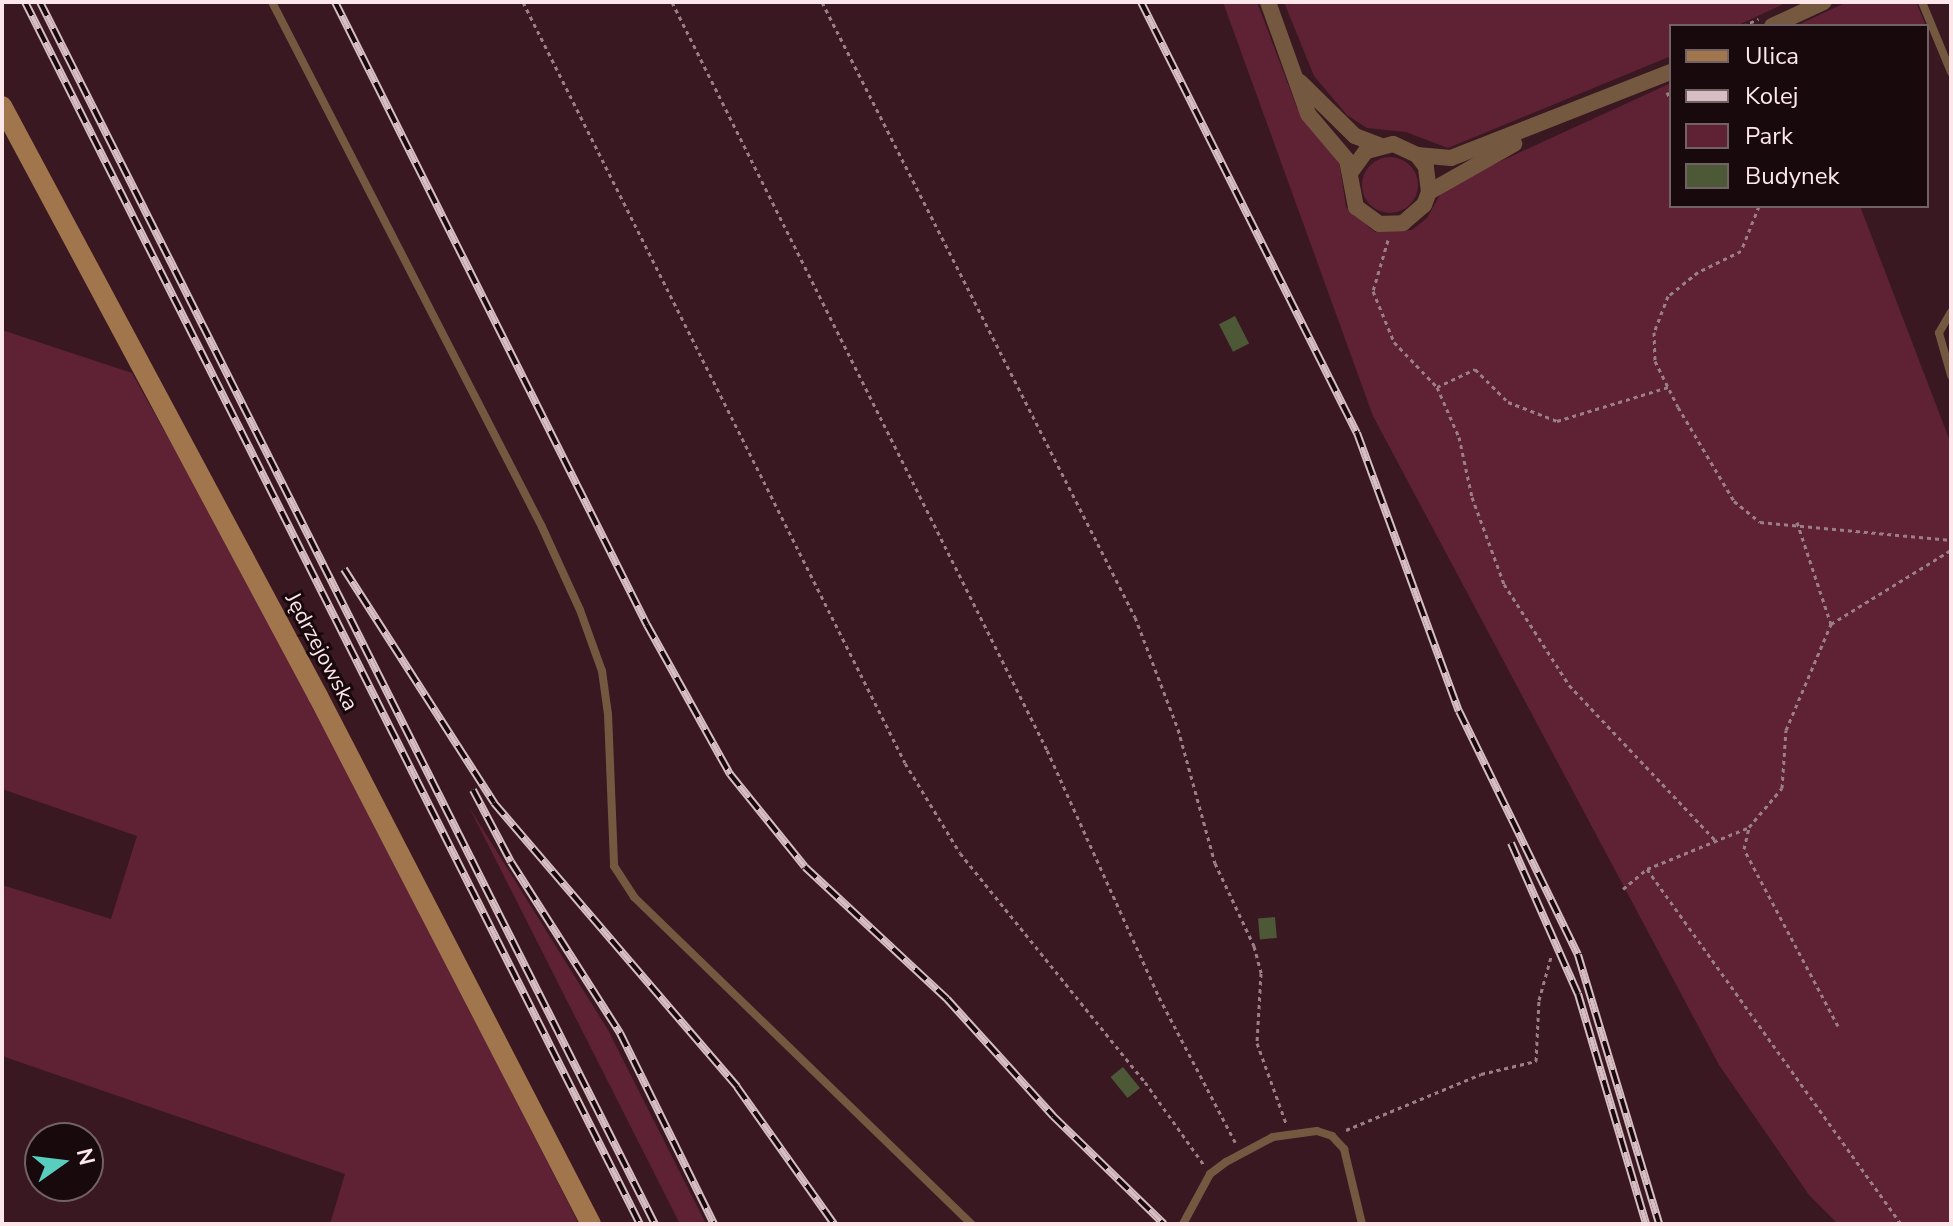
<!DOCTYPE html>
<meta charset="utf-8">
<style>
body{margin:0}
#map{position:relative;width:1953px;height:1226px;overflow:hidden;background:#391821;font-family:"Nunito Sans",sans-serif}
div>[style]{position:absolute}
.green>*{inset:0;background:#5f2235}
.round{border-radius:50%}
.building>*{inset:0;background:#4d5837;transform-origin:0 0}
.path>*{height:3px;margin-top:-1.5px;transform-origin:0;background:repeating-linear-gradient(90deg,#9b7f86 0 4px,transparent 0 8px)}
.lane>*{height:8px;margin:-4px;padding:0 4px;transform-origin:4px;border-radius:4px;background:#745940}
.street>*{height:16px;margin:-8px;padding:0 8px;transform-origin:8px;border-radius:8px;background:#745940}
.secondary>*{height:20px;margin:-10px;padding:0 10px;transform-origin:10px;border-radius:10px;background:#a1764c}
.rail>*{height:8px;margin-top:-4px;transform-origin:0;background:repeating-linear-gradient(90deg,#17090c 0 15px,#d7bec3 0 30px);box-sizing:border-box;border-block:2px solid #d7bec3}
span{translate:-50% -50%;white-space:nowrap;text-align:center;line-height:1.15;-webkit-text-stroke:6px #17090c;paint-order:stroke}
.street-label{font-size:22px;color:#fee7eb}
.frame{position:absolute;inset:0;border:4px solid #fee7eb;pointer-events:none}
.legend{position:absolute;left:1669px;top:24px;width:260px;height:184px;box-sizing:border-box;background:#17090c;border:2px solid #736265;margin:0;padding:10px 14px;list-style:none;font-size:24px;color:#fee7eb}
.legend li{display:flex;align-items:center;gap:16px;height:40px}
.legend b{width:40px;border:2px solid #736265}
.north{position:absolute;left:24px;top:1122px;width:80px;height:80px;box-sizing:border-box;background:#17090c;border:2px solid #736265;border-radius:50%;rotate:76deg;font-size:22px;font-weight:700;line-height:32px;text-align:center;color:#fee7eb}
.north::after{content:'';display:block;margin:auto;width:28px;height:36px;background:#59cebf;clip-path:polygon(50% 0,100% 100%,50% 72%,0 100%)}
</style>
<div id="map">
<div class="green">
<i style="clip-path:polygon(1223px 2px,1257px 2px,1297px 108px,1339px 161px,1346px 207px,1375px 232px,1412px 230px,1427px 218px,1441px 193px,1488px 167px,1671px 83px,1671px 206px,1860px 206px,1951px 444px,1951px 1224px,1838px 1224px,1809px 1195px,1719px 1065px,1373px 416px)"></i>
<i style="clip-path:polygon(1284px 2px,1788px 2px,1736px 26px,1671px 26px,1671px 56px,1448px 148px,1406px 132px,1367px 128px,1347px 115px,1314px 76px)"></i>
<i style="clip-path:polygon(1847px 2px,1916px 2px,1926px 26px,1796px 26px)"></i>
<i class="round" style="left:1362px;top:157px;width:56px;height:56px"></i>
<i style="clip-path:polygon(2px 330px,132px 373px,278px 636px,579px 1224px,330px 1224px,345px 1174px,2px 1056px,2px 885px,111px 919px,137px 836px,2px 789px)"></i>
<i style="clip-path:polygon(469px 807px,608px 1030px,706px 1224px,680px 1224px)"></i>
</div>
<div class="building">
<i style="left:1235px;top:316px;width:31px;height:18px;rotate:63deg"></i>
<i style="left:1275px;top:917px;width:21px;height:17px;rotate:85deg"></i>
<i style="left:1123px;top:1067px;width:27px;height:16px;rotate:51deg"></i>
</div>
<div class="path">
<i style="left:523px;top:2px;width:851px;rotate:63.34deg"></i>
<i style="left:905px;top:763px;width:105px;rotate:58.6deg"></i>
<i style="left:960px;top:853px;width:294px;rotate:51.1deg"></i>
<i style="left:1145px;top:1082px;width:102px;rotate:54.6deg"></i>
<i style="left:672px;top:2px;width:837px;rotate:63.37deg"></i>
<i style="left:1047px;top:750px;width:271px;rotate:65.6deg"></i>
<i style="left:1159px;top:997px;width:164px;rotate:62.3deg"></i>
<i style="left:822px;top:2px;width:690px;rotate:63.03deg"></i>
<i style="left:1135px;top:617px;width:120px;rotate:69deg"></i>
<i style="left:1178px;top:729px;width:139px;rotate:74.6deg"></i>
<i style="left:1215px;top:863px;width:92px;rotate:64.8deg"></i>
<i style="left:1254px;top:946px;width:28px;rotate:75deg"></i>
<i style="left:1261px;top:973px;width:70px;rotate:93.3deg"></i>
<i style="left:1257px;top:1043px;width:85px;rotate:70.1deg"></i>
<i style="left:1743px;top:26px;width:17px;rotate:-25deg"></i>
<i style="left:1667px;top:92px;width:10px;rotate:66deg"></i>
<i style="left:1759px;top:206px;width:48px;rotate:111.8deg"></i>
<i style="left:1741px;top:251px;width:48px;rotate:154deg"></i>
<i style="left:1698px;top:272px;width:38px;rotate:141deg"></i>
<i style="left:1668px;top:296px;width:39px;rotate:111deg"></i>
<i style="left:1654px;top:332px;width:29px;rotate:88deg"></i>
<i style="left:1655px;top:361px;width:51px;rotate:63.4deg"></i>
<i style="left:1678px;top:407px;width:109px;rotate:59.2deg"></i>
<i style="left:1734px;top:501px;width:33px;rotate:39deg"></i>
<i style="left:1760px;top:522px;width:192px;rotate:5.4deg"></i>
<i style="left:1388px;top:240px;width:53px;rotate:106.4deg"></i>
<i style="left:1373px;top:291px;width:55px;rotate:67.6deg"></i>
<i style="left:1394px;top:342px;width:62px;rotate:46.3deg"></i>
<i style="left:1437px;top:387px;width:42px;rotate:-25.3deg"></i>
<i style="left:1475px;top:369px;width:47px;rotate:45deg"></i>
<i style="left:1508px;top:402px;width:53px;rotate:21.2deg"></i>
<i style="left:1557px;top:421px;width:116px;rotate:-17deg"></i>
<i style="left:1437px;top:387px;width:55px;rotate:66.3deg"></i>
<i style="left:1459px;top:437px;width:61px;rotate:77.8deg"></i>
<i style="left:1472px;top:497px;width:93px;rotate:69.8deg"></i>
<i style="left:1504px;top:584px;width:120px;rotate:57.2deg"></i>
<i style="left:1569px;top:685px;width:214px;rotate:46.7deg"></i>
<i style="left:1797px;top:522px;width:108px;rotate:71.6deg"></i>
<i style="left:1647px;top:869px;width:108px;rotate:-22.3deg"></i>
<i style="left:1623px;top:889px;width:31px;rotate:-40deg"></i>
<i style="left:1647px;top:869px;width:437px;rotate:54.4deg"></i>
<i style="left:1838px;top:1026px;width:200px;rotate:-118deg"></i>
<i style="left:1744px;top:849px;width:23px;rotate:-77deg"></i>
<i style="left:1749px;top:827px;width:51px;rotate:-49.8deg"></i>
<i style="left:1782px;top:788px;width:58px;rotate:-86.1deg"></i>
<i style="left:1786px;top:730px;width:115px;rotate:-67deg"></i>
<i style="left:1831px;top:624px;width:141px;rotate:-31.7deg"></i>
<i style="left:1346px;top:1130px;width:146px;rotate:-22.5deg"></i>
<i style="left:1481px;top:1074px;width:57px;rotate:-13.3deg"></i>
<i style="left:1536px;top:1061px;width:61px;rotate:-87.2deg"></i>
<i style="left:1539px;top:1000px;width:45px;rotate:-74.4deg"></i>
</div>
<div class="lane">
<i style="left:272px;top:2px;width:590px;rotate:62.78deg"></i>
<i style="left:542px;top:527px;width:91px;rotate:65.4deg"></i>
<i style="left:580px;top:610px;width:65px;rotate:70.2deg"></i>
<i style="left:602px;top:671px;width:43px;rotate:82.1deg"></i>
<i style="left:608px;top:714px;width:152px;rotate:87.7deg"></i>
<i style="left:614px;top:866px;width:37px;rotate:57deg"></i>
<i style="left:634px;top:897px;width:470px;rotate:44.1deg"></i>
<i style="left:1922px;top:2px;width:76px;rotate:67.5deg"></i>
<i style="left:1951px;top:312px;width:24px;rotate:120deg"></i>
<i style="left:1939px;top:333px;width:44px;rotate:74.1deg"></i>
<i style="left:1183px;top:1224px;width:57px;rotate:-61.6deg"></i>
<i style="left:1210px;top:1174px;width:20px;rotate:-37deg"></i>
<i style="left:1226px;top:1162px;width:53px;rotate:-28deg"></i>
<i style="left:1273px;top:1137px;width:44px;rotate:-7.8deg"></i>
<i style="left:1317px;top:1131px;width:16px;rotate:18deg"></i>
<i style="left:1332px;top:1136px;width:18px;rotate:47deg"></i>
<i style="left:1344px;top:1149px;width:77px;rotate:76.5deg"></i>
</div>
<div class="street">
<i style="left:1268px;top:2px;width:119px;rotate:70.3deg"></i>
<i style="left:1308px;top:114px;width:60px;rotate:49.7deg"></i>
<i style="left:1347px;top:160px;width:48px;rotate:79.2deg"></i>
<i style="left:1356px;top:207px;width:29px;rotate:36deg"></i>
<i style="left:1379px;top:224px;width:24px;rotate:-2deg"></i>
<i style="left:1403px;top:223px;width:28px;rotate:-41deg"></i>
<i style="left:1424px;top:205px;width:14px;rotate:-69deg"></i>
<i style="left:1429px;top:192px;width:25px;rotate:-97deg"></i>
<i style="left:1426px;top:167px;width:15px;rotate:-127deg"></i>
<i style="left:1417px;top:155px;width:26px;rotate:-155deg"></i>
<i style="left:1393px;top:144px;width:28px;rotate:165deg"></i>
<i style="left:1366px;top:151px;width:26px;rotate:126deg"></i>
<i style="left:1772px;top:26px;width:57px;rotate:-24.8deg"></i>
<i style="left:1300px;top:82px;width:77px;rotate:44.5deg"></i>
<i style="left:1355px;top:136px;width:26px;rotate:21deg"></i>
<i style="left:1417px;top:155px;width:34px;rotate:5deg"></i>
<i style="left:1451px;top:158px;width:236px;rotate:-21.4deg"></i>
<i style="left:1429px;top:192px;width:98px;rotate:-29.5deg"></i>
</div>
<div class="secondary">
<i style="left:2px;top:106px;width:669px;rotate:61.83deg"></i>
<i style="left:318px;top:696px;width:594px;rotate:62.66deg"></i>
</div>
<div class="rail">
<i style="left:25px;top:2px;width:1368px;rotate:63.29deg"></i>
<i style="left:40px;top:2px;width:1368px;rotate:63.29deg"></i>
<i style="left:335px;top:2px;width:697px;rotate:63.4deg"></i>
<i style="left:647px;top:625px;width:171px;rotate:60.9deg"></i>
<i style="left:730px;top:774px;width:119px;rotate:51.1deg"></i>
<i style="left:805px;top:867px;width:194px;rotate:42.9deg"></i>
<i style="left:947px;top:999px;width:158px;rotate:47.8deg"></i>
<i style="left:1053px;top:1116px;width:155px;rotate:44.2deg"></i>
<i style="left:1141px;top:2px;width:482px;rotate:63.4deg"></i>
<i style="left:1357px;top:433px;width:296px;rotate:69.9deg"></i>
<i style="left:1459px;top:711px;width:271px;rotate:64deg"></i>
<i style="left:1578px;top:955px;width:281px;rotate:73.2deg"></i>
<i style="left:344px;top:569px;width:278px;rotate:57.3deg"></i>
<i style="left:494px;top:803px;width:374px;rotate:49.4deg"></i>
<i style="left:737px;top:1087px;width:168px;rotate:54.7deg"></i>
<i style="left:473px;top:790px;width:81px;rotate:62.2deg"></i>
<i style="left:511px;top:862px;width:203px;rotate:57.5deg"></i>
<i style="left:620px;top:1033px;width:213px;rotate:63.8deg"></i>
<i style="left:1511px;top:843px;width:165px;rotate:66.1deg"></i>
<i style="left:1578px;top:994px;width:240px;rotate:73.5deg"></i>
</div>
<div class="street-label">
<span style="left:321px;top:652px;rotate:62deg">Jędrzejowska</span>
</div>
<div class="frame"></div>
<ul class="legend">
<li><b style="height:10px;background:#a1764c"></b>Ulica</li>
<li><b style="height:10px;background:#d7bec3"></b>Kolej</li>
<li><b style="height:22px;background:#5f2235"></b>Park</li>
<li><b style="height:22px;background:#4d5837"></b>Budynek</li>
</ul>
<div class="north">N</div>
</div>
